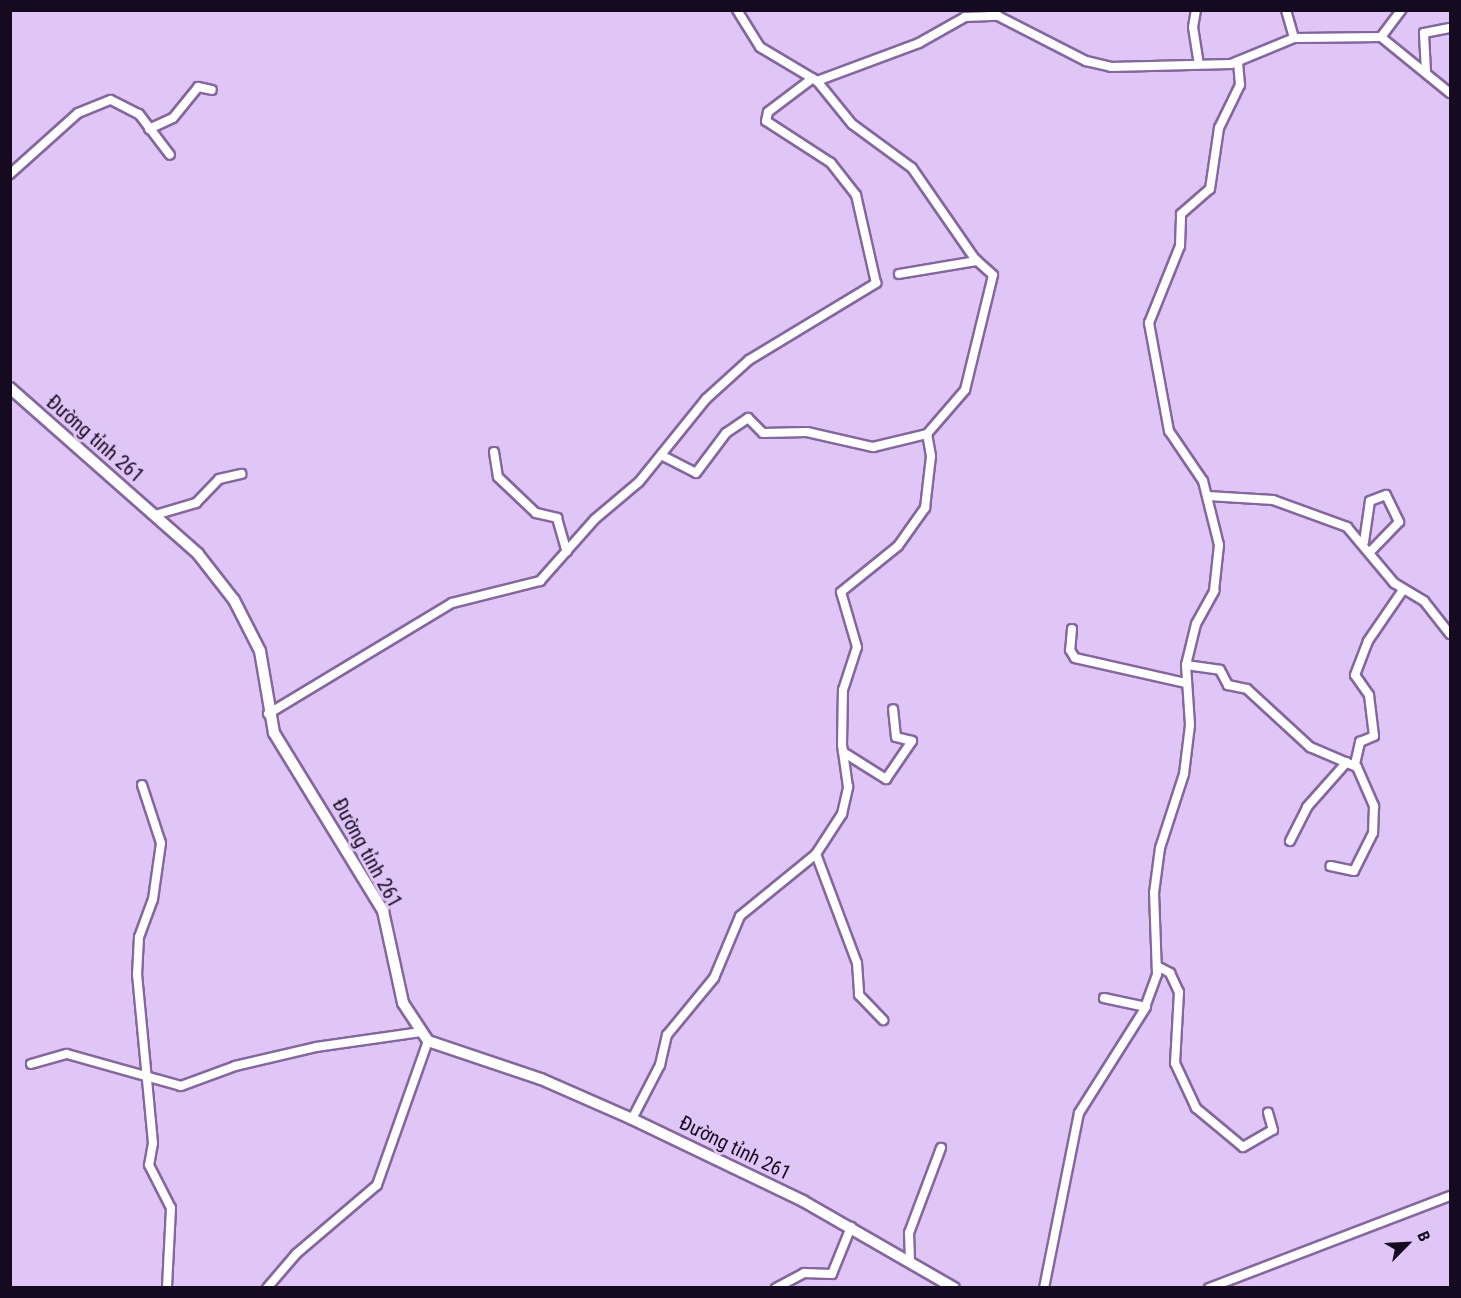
<!DOCTYPE html>
<meta charset="utf-8">
<style>
body{margin:0}
#map{position:relative;width:1461px;height:1298px;overflow:hidden;background:#dfc6f7;font-family:"Roboto Condensed",sans-serif}
div>[style]{position:absolute}
.roads{filter:drop-shadow(2px 0 #84679e) drop-shadow(-2px 0 #84679e) drop-shadow(0 2px #84679e) drop-shadow(0 -2px #84679e)}
.street>*{height:8px;margin:-4px;padding:0 4px;transform-origin:4px;border-radius:4px;background:#fff}
.secondary>*{height:10px;margin:-5px;padding:0 5px;transform-origin:5px;border-radius:5px;background:#fff}
span{translate:-50% -50%;white-space:nowrap;text-align:center;line-height:1.15;-webkit-text-stroke:6px #dfc6f7;paint-order:stroke}
.street-label{font-size:20px;color:#160a20}
.frame{position:absolute;inset:0;border:12px solid #160a20;pointer-events:none}
.north{position:absolute;left:1377px;top:1214px;width:60px;height:60px;-webkit-text-stroke:4px #dfc6f7;paint-order:stroke;rotate:66deg;font-size:16px;font-weight:700;line-height:24px;text-align:center;color:#160a20}
.north::after{content:'';display:block;margin:auto;width:21px;height:27px;background:#160a20;clip-path:polygon(50% 0,100% 100%,50% 72%,0 100%)}
</style>
<div id="map">
<div class="roads">
<div class="street">
<i style="left:1196px;top:10px;width:17px;rotate:100deg"></i>
<i style="left:1193px;top:27px;width:37px;rotate:81deg"></i>
<i style="left:1286px;top:10px;width:29px;rotate:74deg"></i>
<i style="left:1381px;top:37px;width:34px;rotate:-53deg"></i>
<i style="left:1426px;top:72px;width:39px;rotate:-93deg"></i>
<i style="left:1424px;top:33px;width:26px;rotate:-11deg"></i>
<i style="left:817px;top:81px;width:109px;rotate:-20.4deg"></i>
<i style="left:919px;top:43px;width:53px;rotate:-29.5deg"></i>
<i style="left:965px;top:17px;width:33px;rotate:-2deg"></i>
<i style="left:998px;top:16px;width:99px;rotate:27.1deg"></i>
<i style="left:1086px;top:61px;width:26px;rotate:13deg"></i>
<i style="left:1111px;top:67px;width:120px;rotate:-1.4deg"></i>
<i style="left:1231px;top:64px;width:68px;rotate:-22.4deg"></i>
<i style="left:1294px;top:38px;width:87px;rotate:-0.7deg"></i>
<i style="left:1381px;top:37px;width:89px;rotate:39.1deg"></i>
<i style="left:149px;top:129px;width:26px;rotate:-25deg"></i>
<i style="left:173px;top:118px;width:40px;rotate:-51deg"></i>
<i style="left:198px;top:87px;width:14px;rotate:12deg"></i>
<i style="left:10px;top:174px;width:91px;rotate:-41.9deg"></i>
<i style="left:78px;top:113px;width:35px;rotate:-22deg"></i>
<i style="left:111px;top:100px;width:31px;rotate:27deg"></i>
<i style="left:139px;top:114px;width:51px;rotate:52.9deg"></i>
<i style="left:899px;top:274px;width:79px;rotate:-9.5deg"></i>
<i style="left:494px;top:452px;width:25px;rotate:81deg"></i>
<i style="left:498px;top:477px;width:52px;rotate:43.5deg"></i>
<i style="left:536px;top:513px;width:22px;rotate:13deg"></i>
<i style="left:557px;top:518px;width:35px;rotate:74deg"></i>
<i style="left:661px;top:455px;width:39px;rotate:27deg"></i>
<i style="left:696px;top:473px;width:50px;rotate:-53.1deg"></i>
<i style="left:726px;top:433px;width:27px;rotate:-34deg"></i>
<i style="left:748px;top:418px;width:21px;rotate:45deg"></i>
<i style="left:763px;top:433px;width:44px;rotate:-1.3deg"></i>
<i style="left:807px;top:432px;width:68px;rotate:12.8deg"></i>
<i style="left:873px;top:447px;width:56px;rotate:-13.5deg"></i>
<i style="left:1208px;top:496px;width:65px;rotate:3.5deg"></i>
<i style="left:1273px;top:500px;width:79px;rotate:20deg"></i>
<i style="left:1347px;top:527px;width:73px;rotate:50deg"></i>
<i style="left:1394px;top:583px;width:35px;rotate:31deg"></i>
<i style="left:1424px;top:601px;width:42px;rotate:51.8deg"></i>
<i style="left:155px;top:515px;width:43px;rotate:-16.3deg"></i>
<i style="left:196px;top:503px;width:33px;rotate:-46deg"></i>
<i style="left:219px;top:479px;width:23px;rotate:-13deg"></i>
<i style="left:1364px;top:542px;width:41px;rotate:-81.7deg"></i>
<i style="left:1370px;top:501px;width:17px;rotate:-21deg"></i>
<i style="left:1386px;top:495px;width:30px;rotate:64deg"></i>
<i style="left:1399px;top:522px;width:40px;rotate:134deg"></i>
<i style="left:1072px;top:629px;width:21px;rotate:95deg"></i>
<i style="left:1070px;top:650px;width:9px;rotate:58deg"></i>
<i style="left:1075px;top:658px;width:114px;rotate:12.7deg"></i>
<i style="left:1186px;top:665px;width:34px;rotate:8deg"></i>
<i style="left:1220px;top:670px;width:17px;rotate:62deg"></i>
<i style="left:1228px;top:685px;width:19px;rotate:12deg"></i>
<i style="left:1247px;top:689px;width:86px;rotate:42.6deg"></i>
<i style="left:1310px;top:747px;width:51px;rotate:23.1deg"></i>
<i style="left:1357px;top:767px;width:43px;rotate:66.4deg"></i>
<i style="left:1374px;top:806px;width:27px;rotate:92deg"></i>
<i style="left:1373px;top:833px;width:42px;rotate:116.6deg"></i>
<i style="left:1354px;top:871px;width:24px;rotate:-168deg"></i>
<i style="left:268px;top:714px;width:215px;rotate:-31.1deg"></i>
<i style="left:452px;top:603px;width:91px;rotate:-14deg"></i>
<i style="left:540px;top:581px;width:83px;rotate:-48.4deg"></i>
<i style="left:595px;top:519px;width:57px;rotate:-40.1deg"></i>
<i style="left:639px;top:482px;width:107px;rotate:-51.1deg"></i>
<i style="left:706px;top:399px;width:58px;rotate:-42.2deg"></i>
<i style="left:749px;top:360px;width:149px;rotate:-31.2deg"></i>
<i style="left:876px;top:283px;width:90px;rotate:-102.8deg"></i>
<i style="left:856px;top:195px;width:41px;rotate:-128deg"></i>
<i style="left:831px;top:163px;width:77px;rotate:-147.1deg"></i>
<i style="left:766px;top:121px;width:9px;rotate:-77deg"></i>
<i style="left:768px;top:112px;width:56px;rotate:-37.1deg"></i>
<i style="left:843px;top:752px;width:51px;rotate:32.1deg"></i>
<i style="left:886px;top:779px;width:46px;rotate:-55.6deg"></i>
<i style="left:912px;top:741px;width:16px;rotate:-166deg"></i>
<i style="left:896px;top:737px;width:28px;rotate:-96deg"></i>
<i style="left:1355px;top:764px;width:23px;rotate:-77deg"></i>
<i style="left:1360px;top:742px;width:15px;rotate:-23deg"></i>
<i style="left:1374px;top:736px;width:41px;rotate:-97deg"></i>
<i style="left:1369px;top:695px;width:24px;rotate:-125deg"></i>
<i style="left:1355px;top:675px;width:36px;rotate:-69deg"></i>
<i style="left:1368px;top:641px;width:62px;rotate:-55.5deg"></i>
<i style="left:142px;top:785px;width:61px;rotate:71.9deg"></i>
<i style="left:161px;top:843px;width:57px;rotate:98.1deg"></i>
<i style="left:153px;top:899px;width:40px;rotate:110.2deg"></i>
<i style="left:139px;top:937px;width:37px;rotate:93deg"></i>
<i style="left:137px;top:974px;width:170px;rotate:84.6deg"></i>
<i style="left:153px;top:1143px;width:22px;rotate:100deg"></i>
<i style="left:149px;top:1165px;width:48px;rotate:62.9deg"></i>
<i style="left:171px;top:1208px;width:80px;rotate:92.9deg"></i>
<i style="left:1290px;top:841px;width:38px;rotate:-63deg"></i>
<i style="left:1307px;top:807px;width:60px;rotate:-48.4deg"></i>
<i style="left:816px;top:854px;width:116px;rotate:69.4deg"></i>
<i style="left:857px;top:963px;width:32px;rotate:86deg"></i>
<i style="left:859px;top:995px;width:35px;rotate:46deg"></i>
<i style="left:1157px;top:966px;width:15px;rotate:28deg"></i>
<i style="left:1170px;top:973px;width:21px;rotate:65deg"></i>
<i style="left:1179px;top:992px;width:71px;rotate:93.2deg"></i>
<i style="left:1175px;top:1063px;width:50px;rotate:65deg"></i>
<i style="left:1196px;top:1108px;width:61px;rotate:39.7deg"></i>
<i style="left:1243px;top:1147px;width:34px;rotate:-30deg"></i>
<i style="left:1273px;top:1130px;width:18px;rotate:-106deg"></i>
<i style="left:1104px;top:998px;width:43px;rotate:12.1deg"></i>
<i style="left:31px;top:1064px;width:37px;rotate:-16deg"></i>
<i style="left:67px;top:1054px;width:118px;rotate:15.7deg"></i>
<i style="left:181px;top:1086px;width:58px;rotate:-20.3deg"></i>
<i style="left:235px;top:1066px;width:83px;rotate:-13.2deg"></i>
<i style="left:316px;top:1047px;width:106px;rotate:-8.1deg"></i>
<i style="left:632px;top:1119px;width:61px;rotate:-62.6deg"></i>
<i style="left:660px;top:1065px;width:31px;rotate:-77deg"></i>
<i style="left:667px;top:1035px;width:74px;rotate:-50.5deg"></i>
<i style="left:714px;top:978px;width:67px;rotate:-67.2deg"></i>
<i style="left:740px;top:916px;width:98px;rotate:-39.2deg"></i>
<i style="left:816px;top:854px;width:48px;rotate:-57deg"></i>
<i style="left:842px;top:814px;width:28px;rotate:-77deg"></i>
<i style="left:848px;top:787px;width:42px;rotate:-98.1deg"></i>
<i style="left:842px;top:745px;width:55px;rotate:-89deg"></i>
<i style="left:843px;top:690px;width:45px;rotate:-72deg"></i>
<i style="left:857px;top:647px;width:57px;rotate:-106.2deg"></i>
<i style="left:841px;top:592px;width:73px;rotate:-38.9deg"></i>
<i style="left:898px;top:546px;width:47px;rotate:-54.6deg"></i>
<i style="left:925px;top:508px;width:52px;rotate:-83.4deg"></i>
<i style="left:931px;top:456px;width:22px;rotate:-100deg"></i>
<i style="left:927px;top:434px;width:58px;rotate:-49.2deg"></i>
<i style="left:965px;top:390px;width:118px;rotate:-76.3deg"></i>
<i style="left:993px;top:275px;width:24px;rotate:-138deg"></i>
<i style="left:975px;top:259px;width:111px;rotate:-124.7deg"></i>
<i style="left:912px;top:168px;width:74px;rotate:-143.7deg"></i>
<i style="left:852px;top:124px;width:55px;rotate:-129.1deg"></i>
<i style="left:817px;top:81px;width:66px;rotate:-149.2deg"></i>
<i style="left:760px;top:47px;width:44px;rotate:-121.9deg"></i>
<i style="left:910px;top:1261px;width:28px;rotate:-92deg"></i>
<i style="left:909px;top:1233px;width:91px;rotate:-69.4deg"></i>
<i style="left:267px;top:1288px;width:45px;rotate:-49.5deg"></i>
<i style="left:296px;top:1254px;width:106px;rotate:-40.4deg"></i>
<i style="left:377px;top:1185px;width:153px;rotate:-70.5deg"></i>
<i style="left:776px;top:1288px;width:32px;rotate:-28deg"></i>
<i style="left:804px;top:1273px;width:28px;rotate:2deg"></i>
<i style="left:832px;top:1274px;width:51px;rotate:-68deg"></i>
<i style="left:1044px;top:1288px;width:178px;rotate:-78.7deg"></i>
<i style="left:1079px;top:1113px;width:122px;rotate:-57.7deg"></i>
<i style="left:1144px;top:1010px;width:38px;rotate:-70deg"></i>
<i style="left:1157px;top:974px;width:81px;rotate:-92.1deg"></i>
<i style="left:1154px;top:893px;width:45px;rotate:-82.4deg"></i>
<i style="left:1160px;top:848px;width:78px;rotate:-72deg"></i>
<i style="left:1184px;top:774px;width:49px;rotate:-83deg"></i>
<i style="left:1190px;top:725px;width:60px;rotate:-93.8deg"></i>
<i style="left:1186px;top:665px;width:42px;rotate:-76.3deg"></i>
<i style="left:1196px;top:624px;width:38px;rotate:-61deg"></i>
<i style="left:1214px;top:591px;width:46px;rotate:-83.8deg"></i>
<i style="left:1219px;top:545px;width:66px;rotate:-104deg"></i>
<i style="left:1203px;top:481px;width:60px;rotate:-124.2deg"></i>
<i style="left:1169px;top:431px;width:110px;rotate:-100.5deg"></i>
<i style="left:1149px;top:323px;width:83px;rotate:-68.1deg"></i>
<i style="left:1180px;top:246px;width:32px;rotate:-88deg"></i>
<i style="left:1181px;top:214px;width:38px;rotate:-41deg"></i>
<i style="left:1210px;top:189px;width:62px;rotate:-81.6deg"></i>
<i style="left:1219px;top:128px;width:48px;rotate:-64deg"></i>
<i style="left:1240px;top:85px;width:23px;rotate:-95deg"></i>
<i style="left:1209px;top:1288px;width:258px;rotate:-20.9deg"></i>
</div>
<div class="secondary">
<i style="left:10px;top:388px;width:251px;rotate:41.4deg"></i>
<i style="left:198px;top:554px;width:58px;rotate:52deg"></i>
<i style="left:234px;top:600px;width:57px;rotate:63deg"></i>
<i style="left:260px;top:651px;width:83px;rotate:80.3deg"></i>
<i style="left:274px;top:733px;width:209px;rotate:58.5deg"></i>
<i style="left:383px;top:911px;width:94px;rotate:77.7deg"></i>
<i style="left:403px;top:1003px;width:45px;rotate:56.7deg"></i>
<i style="left:428px;top:1041px;width:119px;rotate:18.6deg"></i>
<i style="left:541px;top:1079px;width:99px;rotate:23.7deg"></i>
<i style="left:632px;top:1119px;width:190px;rotate:25.6deg"></i>
<i style="left:803px;top:1201px;width:174px;rotate:29.9deg"></i>
</div>
</div>
<div class="street-label">
<span style="left:95px;top:439px;rotate:41deg">Đường tỉnh 261</span>
<span style="left:367px;top:853px;rotate:61deg">Đường tỉnh 261</span>
<span style="left:735px;top:1148px;rotate:26deg">Đường tỉnh 261</span>
</div>
<div class="frame"></div>
<div class="north">B</div>
</div>
